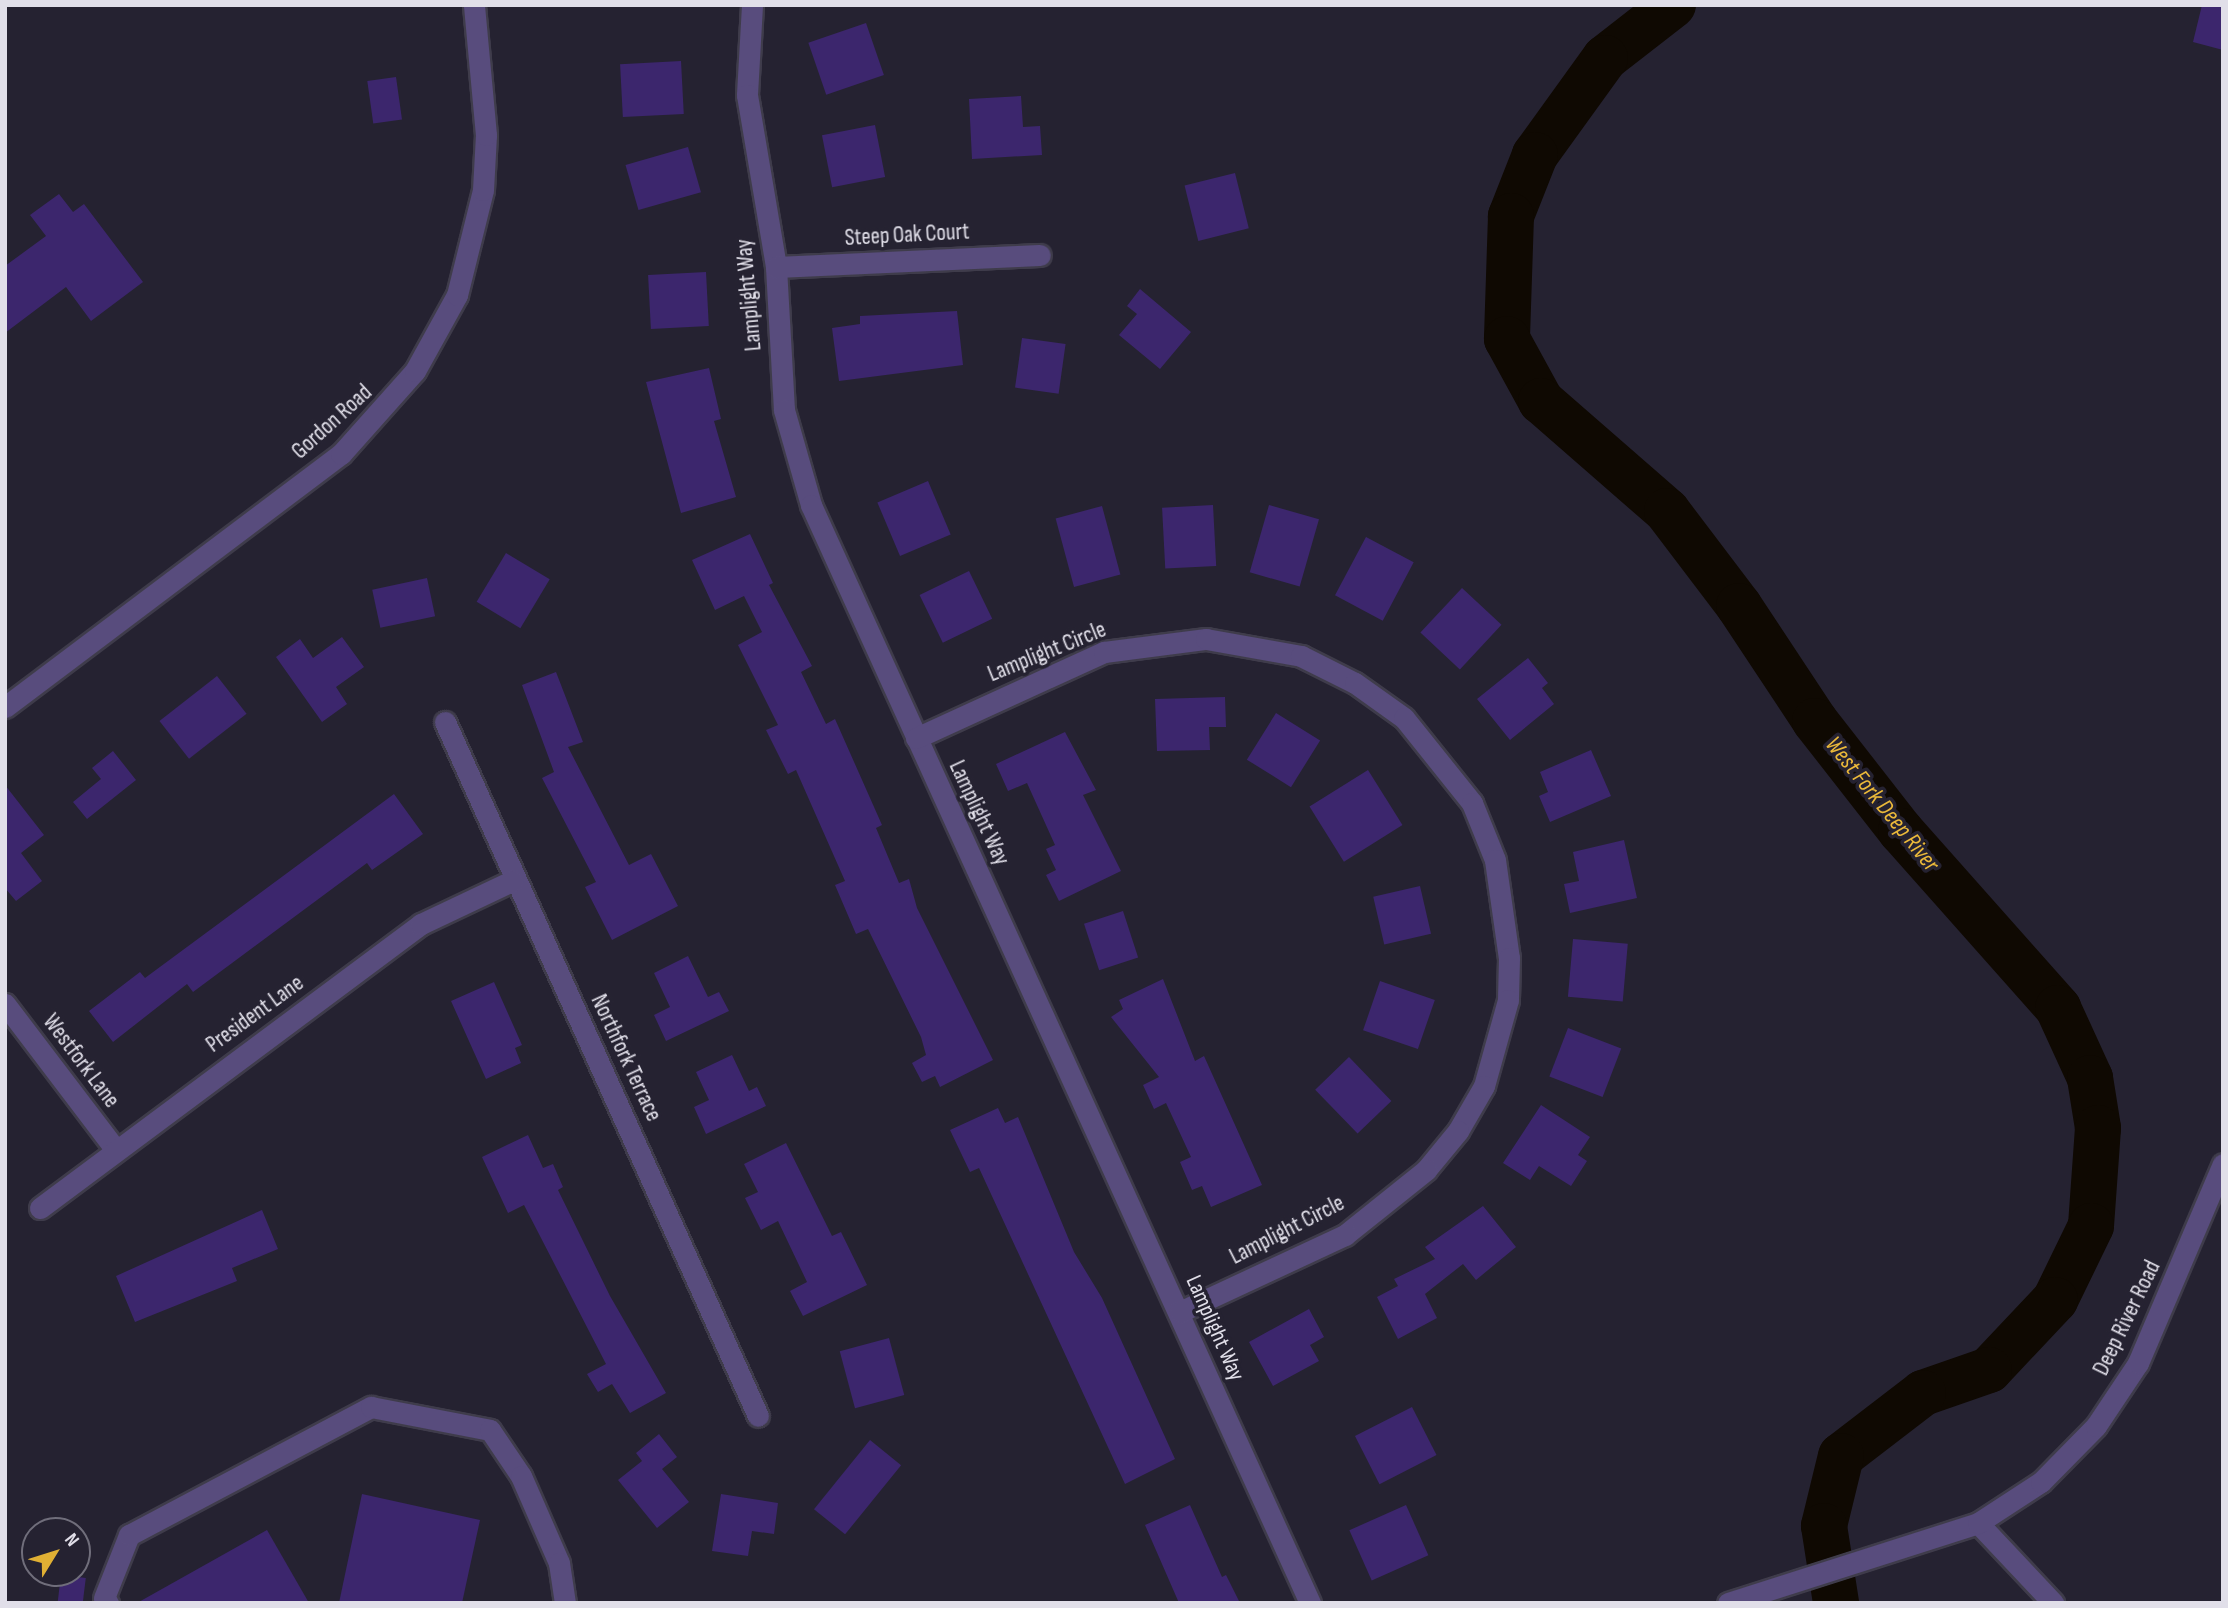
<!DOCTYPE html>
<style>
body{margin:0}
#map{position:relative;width:2228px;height:1608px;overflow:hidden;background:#252231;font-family:"Sofia Sans Condensed",sans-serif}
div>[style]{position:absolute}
.river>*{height:46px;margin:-23px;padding:0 23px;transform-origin:23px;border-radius:23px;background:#0f0902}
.building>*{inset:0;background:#3c266d;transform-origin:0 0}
.roads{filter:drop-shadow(2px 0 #3f3c4b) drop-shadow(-2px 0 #3f3c4b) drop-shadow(0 2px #3f3c4b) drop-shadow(0 -2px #3f3c4b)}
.minor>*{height:21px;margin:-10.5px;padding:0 10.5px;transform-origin:10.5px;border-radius:10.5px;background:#584c7d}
span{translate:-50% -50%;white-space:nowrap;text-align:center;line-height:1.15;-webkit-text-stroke:7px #252231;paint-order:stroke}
.street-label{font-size:23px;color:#e1dfe9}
.water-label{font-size:24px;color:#ebb93a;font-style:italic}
.frame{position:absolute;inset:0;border:7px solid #e1dfe9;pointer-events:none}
.north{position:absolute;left:21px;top:1517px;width:70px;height:70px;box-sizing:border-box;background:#252231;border:2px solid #706e7b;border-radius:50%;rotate:52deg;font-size:19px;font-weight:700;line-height:28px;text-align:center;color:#e1dfe9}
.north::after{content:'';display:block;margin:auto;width:24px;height:32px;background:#e0b034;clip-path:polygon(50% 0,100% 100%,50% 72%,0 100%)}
</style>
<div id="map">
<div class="river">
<i style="left:1673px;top:5px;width:86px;rotate:142.1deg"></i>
<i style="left:1605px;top:58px;width:120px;rotate:125.8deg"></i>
<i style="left:1535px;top:155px;width:66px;rotate:111.5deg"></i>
<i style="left:1511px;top:216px;width:123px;rotate:91.9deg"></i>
<i style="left:1507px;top:339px;width:71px;rotate:61.3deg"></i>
<i style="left:1541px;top:401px;width:167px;rotate:41.1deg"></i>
<i style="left:1667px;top:511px;width:119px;rotate:52.8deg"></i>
<i style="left:1739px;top:606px;width:138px;rotate:56.5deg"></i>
<i style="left:1815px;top:721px;width:140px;rotate:52deg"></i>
<i style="left:1901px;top:831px;width:237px;rotate:48.4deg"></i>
<i style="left:2058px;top:1008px;width:77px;rotate:65.4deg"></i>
<i style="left:2090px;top:1078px;width:51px;rotate:80.9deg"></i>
<i style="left:2098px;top:1128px;width:98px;rotate:94.1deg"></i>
<i style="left:2091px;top:1226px;width:82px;rotate:115.9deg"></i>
<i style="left:2055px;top:1300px;width:96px;rotate:133.3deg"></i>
<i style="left:1989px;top:1370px;width:70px;rotate:160.8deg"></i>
<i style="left:1923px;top:1393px;width:103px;rotate:142.5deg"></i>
<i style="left:1841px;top:1456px;width:72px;rotate:103.7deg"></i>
<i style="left:1824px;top:1526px;width:78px;rotate:81.1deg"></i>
</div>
<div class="building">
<i style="clip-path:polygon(2202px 5px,2223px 5px,2223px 50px,2193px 42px)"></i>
<i style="left:866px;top:23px;width:55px;height:61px;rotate:71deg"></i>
<i style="left:681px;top:61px;width:53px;height:61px;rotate:87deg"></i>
<i style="left:396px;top:77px;width:43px;height:29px;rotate:82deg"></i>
<i style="clip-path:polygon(1021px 96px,1023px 127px,1040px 126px,1042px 155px,972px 159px,969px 99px)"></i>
<i style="left:875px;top:125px;width:53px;height:54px;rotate:79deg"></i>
<i style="left:688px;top:147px;width:47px;height:65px;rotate:74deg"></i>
<i style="left:1235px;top:173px;width:57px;height:52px;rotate:76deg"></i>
<i style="clip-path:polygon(59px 194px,73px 212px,84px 204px,143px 282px,91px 321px,66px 287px,5px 333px,5px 266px,46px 236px,30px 215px)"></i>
<i style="left:706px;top:272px;width:54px;height:58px;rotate:87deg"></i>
<i style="clip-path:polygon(1140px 289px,1191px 332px,1160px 369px,1119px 335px,1137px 314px,1127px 306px)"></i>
<i style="clip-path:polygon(957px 311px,963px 365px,839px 381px,832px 328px,860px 324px,860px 316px)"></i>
<i style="left:1022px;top:338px;width:44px;height:50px;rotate:8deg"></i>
<i style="clip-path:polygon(709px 368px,721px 419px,714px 421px,736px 497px,681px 513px,646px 382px)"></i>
<i style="left:928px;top:481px;width:58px;height:55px;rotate:67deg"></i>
<i style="left:1213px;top:505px;width:61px;height:51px;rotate:87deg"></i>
<i style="left:1269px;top:505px;width:52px;height:70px;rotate:16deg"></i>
<i style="left:1102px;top:506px;width:71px;height:48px;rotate:75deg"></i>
<i style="clip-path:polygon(750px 534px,773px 583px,769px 585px,812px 666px,801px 672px,826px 724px,835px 719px,882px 825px,876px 828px,899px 883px,909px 879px,917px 908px,993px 1060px,940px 1087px,935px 1076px,922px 1082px,912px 1063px,926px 1055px,921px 1037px,868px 929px,856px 934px,835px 885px,845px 881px,796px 770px,788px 774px,766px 730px,778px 725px,738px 645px,762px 632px,744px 596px,715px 610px,692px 560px)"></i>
<i style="left:1366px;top:537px;width:54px;height:66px;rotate:28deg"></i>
<i style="left:506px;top:553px;width:51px;height:57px;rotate:31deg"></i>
<i style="left:969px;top:571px;width:53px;height:55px;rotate:64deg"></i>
<i style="left:427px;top:578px;width:39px;height:56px;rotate:78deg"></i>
<i style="left:1462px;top:588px;width:54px;height:61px;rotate:43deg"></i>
<i style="clip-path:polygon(342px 637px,364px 667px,336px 687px,347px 704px,322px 722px,276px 657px,300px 639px,313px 658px)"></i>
<i style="clip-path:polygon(1528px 658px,1548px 683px,1542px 688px,1554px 704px,1510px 740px,1477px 699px)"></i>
<i style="clip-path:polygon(556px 672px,583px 742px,568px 747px,629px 865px,651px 854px,678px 906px,612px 940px,585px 887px,596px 882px,542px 778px,554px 772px,522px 685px)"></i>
<i style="left:217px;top:676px;width:48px;height:73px;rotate:52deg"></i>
<i style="clip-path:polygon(1225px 697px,1226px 727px,1209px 727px,1210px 750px,1157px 751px,1155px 699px)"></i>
<i style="left:1276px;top:713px;width:52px;height:55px;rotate:32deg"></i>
<i style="clip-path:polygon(1065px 732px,1096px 790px,1083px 795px,1121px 871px,1059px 901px,1046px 875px,1056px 870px,1046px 849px,1055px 845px,1027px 783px,1008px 791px,996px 764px)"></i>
<i style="clip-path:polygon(1591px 750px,1611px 796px,1550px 822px,1539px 796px,1548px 792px,1540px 772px)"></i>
<i style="clip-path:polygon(113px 751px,136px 780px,87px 819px,73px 802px,101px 779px,92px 768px)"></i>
<i style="left:1368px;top:770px;width:65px;height:69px;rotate:58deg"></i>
<i style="clip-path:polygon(5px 785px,44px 835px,21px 853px,42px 881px,16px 901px,5px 888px)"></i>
<i style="clip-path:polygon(394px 794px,423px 834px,372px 870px,367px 863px,193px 992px,187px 984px,113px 1042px,89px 1011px,140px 972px,145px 978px)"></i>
<i style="clip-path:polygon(1624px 840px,1637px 898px,1570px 913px,1564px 884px,1579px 881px,1573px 852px)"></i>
<i style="left:1420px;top:886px;width:49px;height:48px;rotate:77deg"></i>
<i style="left:1123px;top:911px;width:49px;height:41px;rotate:72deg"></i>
<i style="left:1573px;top:939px;width:55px;height:58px;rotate:5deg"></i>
<i style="clip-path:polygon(688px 956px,708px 997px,719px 992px,729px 1011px,666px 1041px,654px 1015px,670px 1007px,654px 973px)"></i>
<i style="clip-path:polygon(1163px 979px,1195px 1061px,1204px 1056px,1262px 1185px,1211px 1207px,1202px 1186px,1192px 1190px,1180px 1162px,1191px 1157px,1166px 1103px,1154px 1109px,1143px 1085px,1159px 1077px,1111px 1017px,1123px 1009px,1119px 1000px)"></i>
<i style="left:1380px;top:981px;width:58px;height:52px;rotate:19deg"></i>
<i style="clip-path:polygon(494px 982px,522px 1045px,515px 1048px,521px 1063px,486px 1079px,451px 1001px)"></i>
<i style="left:1568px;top:1028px;width:57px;height:52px;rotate:21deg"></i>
<i style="clip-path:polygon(732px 1055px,749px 1091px,757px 1087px,766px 1106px,706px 1134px,694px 1107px,709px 1100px,696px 1072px)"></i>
<i style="left:1349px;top:1057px;width:61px;height:47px;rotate:46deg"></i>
<i style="clip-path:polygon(1541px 1105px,1590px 1137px,1578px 1155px,1587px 1161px,1571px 1186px,1539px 1166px,1530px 1180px,1503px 1163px)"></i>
<i style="clip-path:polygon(998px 1108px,1005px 1123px,1018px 1117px,1074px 1252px,1102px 1298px,1175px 1459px,1125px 1484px,979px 1168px,970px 1172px,950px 1130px)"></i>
<i style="clip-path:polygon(528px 1135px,543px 1168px,553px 1164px,563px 1187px,558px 1190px,610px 1296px,666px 1393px,630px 1413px,612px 1384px,598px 1392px,587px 1374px,606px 1364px,524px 1205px,508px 1213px,482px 1157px)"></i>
<i style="clip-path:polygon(786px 1143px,832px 1236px,841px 1232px,867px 1285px,803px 1316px,790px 1291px,807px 1282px,778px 1221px,761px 1230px,745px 1198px,758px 1192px,744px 1164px)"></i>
<i style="clip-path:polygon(1483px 1206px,1516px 1247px,1476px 1280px,1463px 1264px,1425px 1294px,1437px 1318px,1398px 1339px,1377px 1297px,1398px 1286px,1394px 1279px,1435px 1259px,1425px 1247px)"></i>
<i style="clip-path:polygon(262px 1210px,278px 1249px,232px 1268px,237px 1281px,135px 1322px,116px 1276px)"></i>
<i style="clip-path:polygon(1309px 1309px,1324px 1337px,1310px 1345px,1319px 1361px,1273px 1386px,1249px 1342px)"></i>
<i style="left:889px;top:1338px;width:59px;height:51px;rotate:75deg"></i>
<i style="left:1412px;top:1407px;width:54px;height:64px;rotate:63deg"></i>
<i style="clip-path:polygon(659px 1434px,677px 1457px,662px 1469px,689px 1502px,657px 1528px,618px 1480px,642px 1461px,636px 1453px)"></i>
<i style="left:870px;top:1440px;width:40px;height:89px;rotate:39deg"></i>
<i style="clip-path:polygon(362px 1494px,480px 1520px,462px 1603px,339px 1603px)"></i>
<i style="clip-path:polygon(721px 1494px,778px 1503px,774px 1534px,752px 1531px,748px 1556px,712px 1551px)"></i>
<i style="clip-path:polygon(1190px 1505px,1222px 1577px,1226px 1575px,1240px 1603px,1179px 1603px,1145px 1525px)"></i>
<i style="left:1406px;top:1505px;width:55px;height:62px;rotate:66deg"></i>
<i style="clip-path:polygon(267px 1530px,309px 1603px,137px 1603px)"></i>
<i style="left:61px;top:1575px;width:25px;height:28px;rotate:7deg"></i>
</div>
<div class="roads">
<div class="minor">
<i style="left:752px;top:5px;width:90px;rotate:93.2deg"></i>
<i style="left:747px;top:95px;width:174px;rotate:80.4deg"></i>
<i style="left:776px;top:267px;width:143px;rotate:86.8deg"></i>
<i style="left:784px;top:410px;width:99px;rotate:74.1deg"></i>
<i style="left:811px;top:505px;width:1206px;rotate:65.56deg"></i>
<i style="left:776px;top:267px;width:264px;rotate:-2.6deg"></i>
<i style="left:5px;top:707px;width:421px;rotate:-37deg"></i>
<i style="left:341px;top:454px;width:111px;rotate:-48.3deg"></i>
<i style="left:415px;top:371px;width:87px;rotate:-61.1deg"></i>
<i style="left:457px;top:295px;width:108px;rotate:-76.1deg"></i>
<i style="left:483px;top:190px;width:55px;rotate:-86.9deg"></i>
<i style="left:486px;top:135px;width:131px;rotate:-95.3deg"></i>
<i style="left:445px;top:722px;width:761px;rotate:65.72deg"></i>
<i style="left:916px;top:738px;width:207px;rotate:-24.6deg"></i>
<i style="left:1104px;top:652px;width:103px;rotate:-7.3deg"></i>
<i style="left:1206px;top:639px;width:97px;rotate:10.1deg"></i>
<i style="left:1301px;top:656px;width:60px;rotate:26.6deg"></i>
<i style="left:1355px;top:683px;width:60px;rotate:35.5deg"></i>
<i style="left:1404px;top:718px;width:109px;rotate:51.3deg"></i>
<i style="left:1472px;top:803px;width:61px;rotate:68deg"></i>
<i style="left:1495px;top:860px;width:99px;rotate:81.9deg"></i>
<i style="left:1509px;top:958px;width:42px;rotate:91.4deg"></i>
<i style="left:1508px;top:1000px;width:89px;rotate:105.6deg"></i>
<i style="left:1484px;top:1086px;width:52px;rotate:120deg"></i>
<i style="left:1458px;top:1131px;width:50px;rotate:129.4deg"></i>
<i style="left:1426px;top:1170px;width:104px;rotate:141.3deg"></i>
<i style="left:1345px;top:1235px;width:182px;rotate:155deg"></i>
<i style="left:5px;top:1004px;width:182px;rotate:52.8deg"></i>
<i style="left:40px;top:1208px;width:475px;rotate:-36.7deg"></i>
<i style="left:421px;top:924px;width:101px;rotate:-25.3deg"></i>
<i style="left:1978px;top:1523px;width:110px;rotate:46.8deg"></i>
<i style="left:108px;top:1603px;width:6px;rotate:-129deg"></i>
<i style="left:104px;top:1598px;width:68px;rotate:-68.4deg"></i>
<i style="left:129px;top:1535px;width:274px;rotate:-27.9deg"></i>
<i style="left:371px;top:1407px;width:121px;rotate:10.9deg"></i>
<i style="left:490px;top:1430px;width:55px;rotate:56deg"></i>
<i style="left:521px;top:1476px;width:95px;rotate:66.4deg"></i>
<i style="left:559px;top:1563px;width:40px;rotate:81.5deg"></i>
<i style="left:1728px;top:1603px;width:262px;rotate:-17.7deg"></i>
<i style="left:1978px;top:1523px;width:75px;rotate:-33.1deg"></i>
<i style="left:2041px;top:1482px;width:78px;rotate:-45.5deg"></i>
<i style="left:2096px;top:1426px;width:76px;rotate:-56.3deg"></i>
<i style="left:2138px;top:1363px;width:216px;rotate:-66.9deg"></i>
</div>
</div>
<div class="street-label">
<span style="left:907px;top:235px;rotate:-3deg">Steep Oak Court</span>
<span style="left:749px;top:295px;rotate:-95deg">Lamplight Way</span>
<span style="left:332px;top:422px;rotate:-42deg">Gordon Road</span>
<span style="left:1047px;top:652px;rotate:-22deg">Lamplight Circle</span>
<span style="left:979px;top:813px;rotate:65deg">Lamplight Way</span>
<span style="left:255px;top:1014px;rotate:-36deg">President Lane</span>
<span style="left:626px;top:1058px;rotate:65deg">Northfork Terrace</span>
<span style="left:81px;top:1061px;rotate:53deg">Westfork Lane</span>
<span style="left:1287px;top:1230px;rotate:-27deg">Lamplight Circle</span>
<span style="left:2127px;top:1318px;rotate:-64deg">Deep River Road</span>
<span style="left:1215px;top:1328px;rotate:66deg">Lamplight Way</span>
</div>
<div class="water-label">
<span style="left:1882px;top:804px;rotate:51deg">West Fork Deep River</span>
</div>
<div class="frame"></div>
<div class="north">N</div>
</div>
